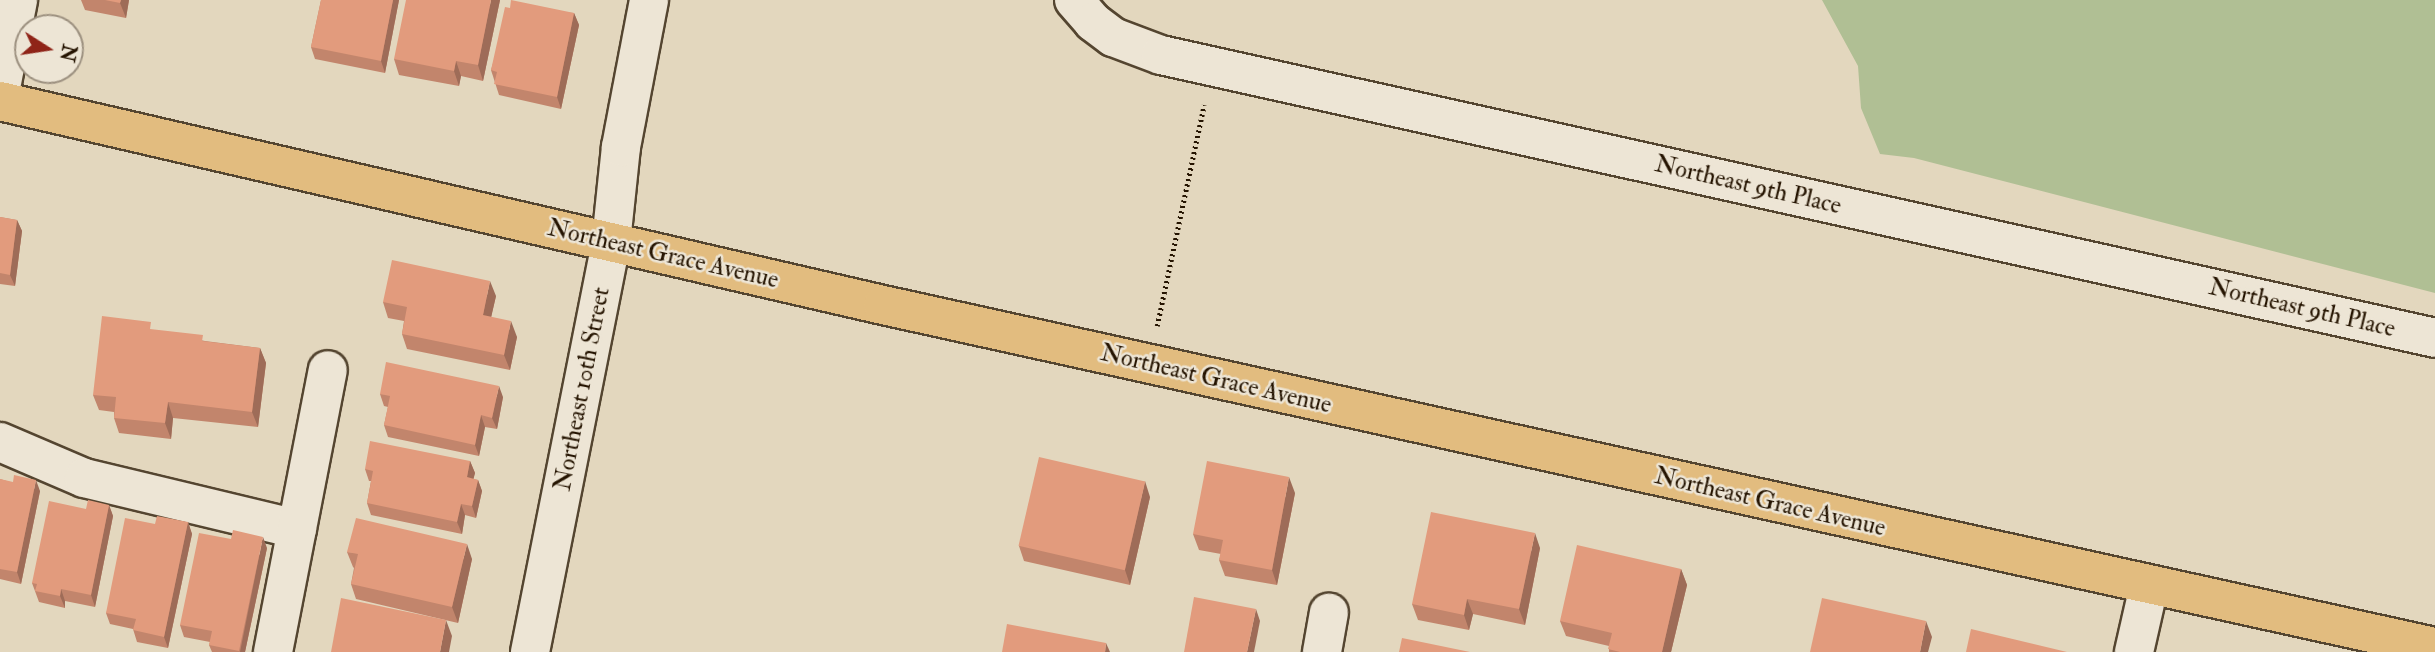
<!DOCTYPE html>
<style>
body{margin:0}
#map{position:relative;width:2435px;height:652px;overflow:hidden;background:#e3d7be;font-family:"IM FELL Double Pica",serif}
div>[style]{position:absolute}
.green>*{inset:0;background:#b0bf94}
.path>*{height:4.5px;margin-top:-2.25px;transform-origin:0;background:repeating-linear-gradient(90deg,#251401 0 2px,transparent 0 5.5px)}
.roads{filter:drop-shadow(2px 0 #544530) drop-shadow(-2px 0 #544530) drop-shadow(0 2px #544530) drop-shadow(0 -2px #544530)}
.minor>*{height:38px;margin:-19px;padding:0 19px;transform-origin:19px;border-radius:19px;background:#ede5d5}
.major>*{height:38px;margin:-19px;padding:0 19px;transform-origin:19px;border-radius:19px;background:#e2bc7f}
.wall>*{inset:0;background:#c2856c}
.shaded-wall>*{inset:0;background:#9e6c58}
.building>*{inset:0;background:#e29b7d;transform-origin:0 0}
span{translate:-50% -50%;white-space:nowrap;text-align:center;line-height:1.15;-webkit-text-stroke:5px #ede5d5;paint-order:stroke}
.street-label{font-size:24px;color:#251401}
.north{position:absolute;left:14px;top:14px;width:70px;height:70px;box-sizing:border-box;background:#ede5d5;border:2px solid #9d9180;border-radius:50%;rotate:102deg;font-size:19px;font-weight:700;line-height:28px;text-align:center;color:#251401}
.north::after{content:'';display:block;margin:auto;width:24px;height:32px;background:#8f2418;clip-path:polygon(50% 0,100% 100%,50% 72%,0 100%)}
</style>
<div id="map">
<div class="green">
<i style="clip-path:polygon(1822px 0,2435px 0,2435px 293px,1914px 158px,1880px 154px,1861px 108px,1858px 66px)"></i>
</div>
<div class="path">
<i style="left:1157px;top:326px;width:226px;rotate:-78deg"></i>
</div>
<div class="roads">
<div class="minor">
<i style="left:1074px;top:0;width:29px;rotate:49deg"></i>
<i style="left:1093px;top:22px;width:25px;rotate:37deg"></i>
<i style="left:1113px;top:37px;width:51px;rotate:20.6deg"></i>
<i style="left:1161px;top:55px;width:1305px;rotate:12.52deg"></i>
<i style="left:0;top:93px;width:95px;rotate:-79deg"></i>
<i style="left:0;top:442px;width:91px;rotate:23.2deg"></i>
<i style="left:84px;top:478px;width:219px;rotate:13.5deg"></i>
<i style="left:273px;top:652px;width:287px;rotate:-79deg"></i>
<i style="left:530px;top:652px;width:418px;rotate:-78.8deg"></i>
<i style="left:611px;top:242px;width:96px;rotate:-84deg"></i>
<i style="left:621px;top:147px;width:150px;rotate:-79.2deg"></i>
<i style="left:1322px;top:652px;width:40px;rotate:-80deg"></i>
<i style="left:2134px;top:652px;width:68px;rotate:-77.2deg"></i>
</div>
<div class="major">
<i style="left:0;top:101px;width:906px;rotate:13.01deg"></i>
<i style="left:883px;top:305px;width:1589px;rotate:12.43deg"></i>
</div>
</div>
<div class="wall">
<i style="clip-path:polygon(81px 0,129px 0,126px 18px,85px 10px)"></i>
<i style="clip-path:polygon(321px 0,399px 0,385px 73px,315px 59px,311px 47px)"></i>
<i style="clip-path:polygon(500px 0,483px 81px,461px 76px,459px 86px,399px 75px,394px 59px)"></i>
<i style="clip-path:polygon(510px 8px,574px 13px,579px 25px,561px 109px,499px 95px,491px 70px)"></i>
<i style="clip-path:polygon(0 217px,17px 220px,22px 231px,15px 286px,0 284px)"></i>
<i style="clip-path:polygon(496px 296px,491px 317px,517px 337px,510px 370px,407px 349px,402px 334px,404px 321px,388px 318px,383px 302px)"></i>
<i style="clip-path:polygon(154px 330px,205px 341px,260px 348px,266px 363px,258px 427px,173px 418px,171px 439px,119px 433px,114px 418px,114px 412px,99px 410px,93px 395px)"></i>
<i style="clip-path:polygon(380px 394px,503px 397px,497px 429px,485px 427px,479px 456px,388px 437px,384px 425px,388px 407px,384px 406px)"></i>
<i style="clip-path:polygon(470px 461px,475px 473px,473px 479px,478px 480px,482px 491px,476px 518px,465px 515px,462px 534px,371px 515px,367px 503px,371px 481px,369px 481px,365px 469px)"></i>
<i style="clip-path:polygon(0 479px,40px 491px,21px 584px,0 579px)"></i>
<i style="clip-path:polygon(1295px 493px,1277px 585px,1225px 576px,1219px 560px,1221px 554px,1199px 550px,1193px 534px)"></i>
<i style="clip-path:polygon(1150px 497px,1130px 585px,1024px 561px,1019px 546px)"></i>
<i style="clip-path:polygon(109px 505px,113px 516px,95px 607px,65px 601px,65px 608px,39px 602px,32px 583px,86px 509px)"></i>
<i style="clip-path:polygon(188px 522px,192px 534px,168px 648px,137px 642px,133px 629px,110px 624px,106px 613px,155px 524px)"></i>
<i style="clip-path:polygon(267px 548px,245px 652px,212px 652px,209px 645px,210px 642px,184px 637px,180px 625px)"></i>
<i style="clip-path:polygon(1540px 548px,1525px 625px,1473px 614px,1469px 630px,1418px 620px,1412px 604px)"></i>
<i style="clip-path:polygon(347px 552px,472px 559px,458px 623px,356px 599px,351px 584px,354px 568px,353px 567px)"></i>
<i style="clip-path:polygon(1681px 569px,1687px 585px,1671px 652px,1609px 652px,1609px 646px,1566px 636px,1560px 621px)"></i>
</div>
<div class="shaded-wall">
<i style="clip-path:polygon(121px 0,129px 0,126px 18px,120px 3px)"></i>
<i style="clip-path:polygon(393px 0,399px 0,385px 73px,381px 61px)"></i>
<i style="clip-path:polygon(491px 0,500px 0,483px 81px,478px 65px)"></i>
<i style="clip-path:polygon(574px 13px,579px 25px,561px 109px,557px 97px)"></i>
<i style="clip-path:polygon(456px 61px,461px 76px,459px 86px,454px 71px)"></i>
<i style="clip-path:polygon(17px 220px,22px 231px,15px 286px,10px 275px)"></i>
<i style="clip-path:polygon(490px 281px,496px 296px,488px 331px,483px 315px)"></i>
<i style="clip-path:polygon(511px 321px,517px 337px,510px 370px,504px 355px)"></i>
<i style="clip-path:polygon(260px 348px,266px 363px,258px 427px,252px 412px)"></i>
<i style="clip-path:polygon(499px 386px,503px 397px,497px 429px,492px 418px)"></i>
<i style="clip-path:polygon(168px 402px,173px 418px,171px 439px,165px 423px)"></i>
<i style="clip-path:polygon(481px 415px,485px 427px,479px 456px,475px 445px)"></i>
<i style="clip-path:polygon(470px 461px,475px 473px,471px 489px,467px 477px)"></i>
<i style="clip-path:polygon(1289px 477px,1295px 493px,1277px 585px,1272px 570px)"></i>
<i style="clip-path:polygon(36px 480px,40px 491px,21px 584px,17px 572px)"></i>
<i style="clip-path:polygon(478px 480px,482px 491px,476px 518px,472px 506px)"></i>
<i style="clip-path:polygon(1145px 481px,1150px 497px,1130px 585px,1125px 570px)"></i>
<i style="clip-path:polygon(461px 504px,465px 515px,462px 534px,457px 522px)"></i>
<i style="clip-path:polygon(109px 505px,113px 516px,95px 607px,91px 595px)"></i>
<i style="clip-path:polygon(188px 522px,192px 534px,168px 648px,164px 637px)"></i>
<i style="clip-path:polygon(1535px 533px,1540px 548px,1525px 625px,1519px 609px)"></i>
<i style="clip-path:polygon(263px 537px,267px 548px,245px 652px,240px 652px)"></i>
<i style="clip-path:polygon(467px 544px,472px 559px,458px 623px,452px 607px)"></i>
<i style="clip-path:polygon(1681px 569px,1687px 585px,1671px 652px,1662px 652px)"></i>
<i style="clip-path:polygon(61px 589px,65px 601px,65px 608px,60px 596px)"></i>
<i style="clip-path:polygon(1467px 599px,1473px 614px,1469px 630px,1464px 615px)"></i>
<i style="clip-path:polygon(1256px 609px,1260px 621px,1254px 652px,1247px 652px)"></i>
<i style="clip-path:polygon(446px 620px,452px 636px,449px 652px,440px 652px)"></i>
<i style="clip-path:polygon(1926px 621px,1932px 637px,1928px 652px,1920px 652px)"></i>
<i style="clip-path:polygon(1106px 643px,1110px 652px,1105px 652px)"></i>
</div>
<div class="building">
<i style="clip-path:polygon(105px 0,121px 0,120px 3px)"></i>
<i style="clip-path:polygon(321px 0,393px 0,381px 61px,311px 47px)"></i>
<i style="clip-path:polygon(406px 0,491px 0,478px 65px,456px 61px,454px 71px,394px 59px)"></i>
<i style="clip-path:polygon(511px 0,574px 13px,557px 97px,494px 84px,497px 72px,491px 70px,505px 7px,510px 8px)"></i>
<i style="clip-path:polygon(0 217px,17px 220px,10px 275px,0 273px)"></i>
<i style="clip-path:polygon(392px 260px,490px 281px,483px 315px,511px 321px,504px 355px,402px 334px,407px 307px,383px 302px)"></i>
<i style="clip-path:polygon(102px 316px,151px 322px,150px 329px,203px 335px,202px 341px,260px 348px,252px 412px,168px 402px,165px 423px,114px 418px,116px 397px,93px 395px)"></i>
<i style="clip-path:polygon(386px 362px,499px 386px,492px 418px,481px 415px,475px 445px,384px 425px,390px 396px,380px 394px)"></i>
<i style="clip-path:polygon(370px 441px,470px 461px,467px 477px,478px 480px,472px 506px,461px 504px,457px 522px,367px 503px,373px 471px,365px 469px)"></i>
<i style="left:1039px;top:457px;width:109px;height:91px;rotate:13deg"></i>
<i style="clip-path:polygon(1207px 461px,1289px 477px,1272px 570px,1219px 560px,1223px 540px,1193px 534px)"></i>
<i style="clip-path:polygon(14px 475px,36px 480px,17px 572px,0 569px,0 479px,13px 482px)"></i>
<i style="clip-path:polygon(88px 500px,109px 505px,91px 595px,61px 589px,60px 596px,35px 591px,37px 584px,32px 583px,49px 501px,86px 509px)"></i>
<i style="clip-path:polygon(1431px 512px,1535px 533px,1519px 609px,1467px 599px,1464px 615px,1412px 604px)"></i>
<i style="clip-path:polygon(157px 516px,188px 522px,164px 637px,133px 630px,136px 619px,106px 613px,125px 518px,155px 524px)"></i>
<i style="clip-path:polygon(356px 518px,467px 544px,452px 607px,351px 584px,358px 554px,347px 552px)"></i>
<i style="clip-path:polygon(233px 530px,263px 537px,239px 651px,209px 645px,212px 631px,180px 625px,199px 533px,231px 539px)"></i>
<i style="clip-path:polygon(1577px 545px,1681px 569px,1662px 652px,1620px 652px,1608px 649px,1612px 633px,1560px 621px)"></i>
<i style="clip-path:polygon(1194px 597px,1256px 609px,1247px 652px,1184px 652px)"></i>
<i style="clip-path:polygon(341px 598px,446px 620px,440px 652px,331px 652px)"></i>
<i style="clip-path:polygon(1822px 598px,1926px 621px,1920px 652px,1810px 652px)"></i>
<i style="clip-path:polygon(1007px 624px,1106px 643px,1105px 652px,1002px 652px)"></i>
<i style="clip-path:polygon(1971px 629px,2067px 652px,1966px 652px)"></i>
<i style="clip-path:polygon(1402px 638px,1470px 652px,1399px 652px)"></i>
</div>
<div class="street-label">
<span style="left:1748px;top:185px;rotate:13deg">Northeast 9th Place</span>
<span style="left:663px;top:254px;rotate:13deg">Northeast Grace Avenue</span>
<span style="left:2302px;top:308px;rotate:13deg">Northeast 9th Place</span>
<span style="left:1216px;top:379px;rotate:13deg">Northeast Grace Avenue</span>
<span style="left:582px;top:389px;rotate:-79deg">Northeast 10th Street</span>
<span style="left:1770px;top:502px;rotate:13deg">Northeast Grace Avenue</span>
</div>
<div class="north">N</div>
</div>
